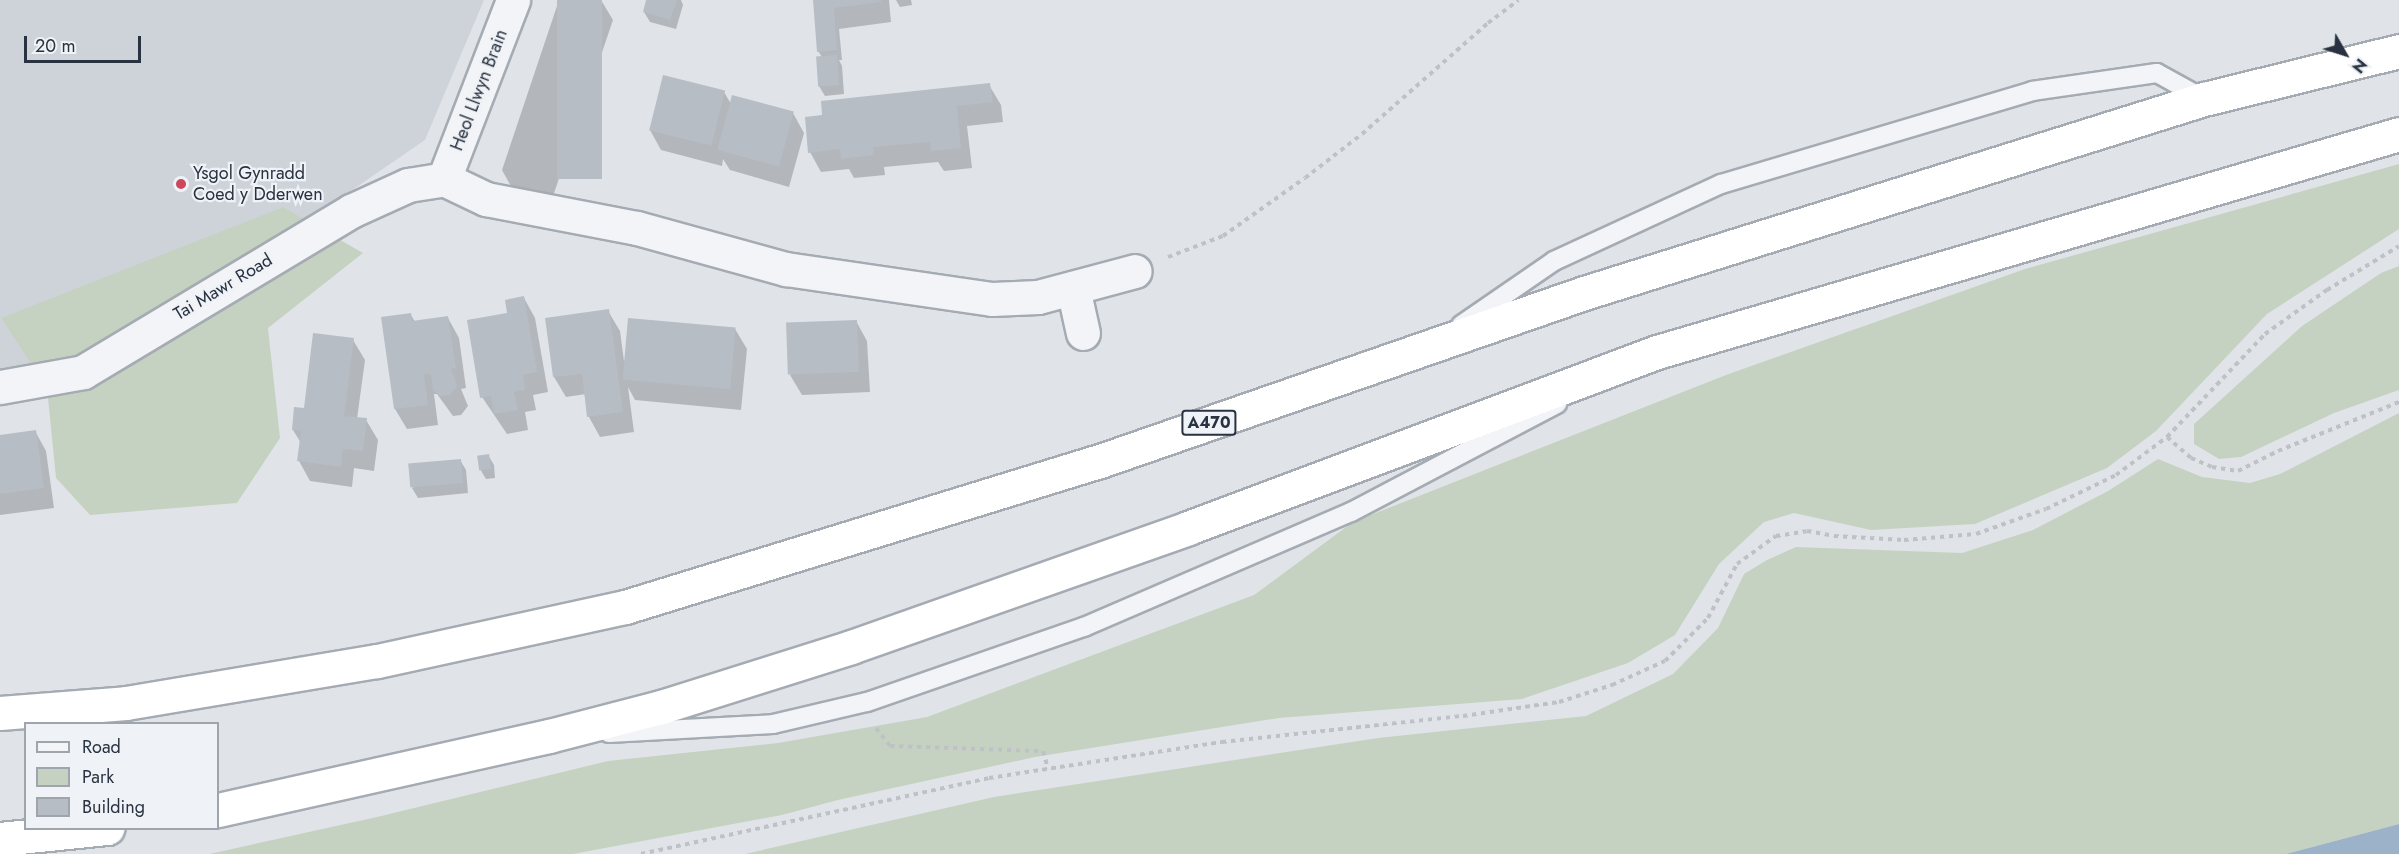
<!DOCTYPE html>
<style>
body{margin:0}
#map{position:relative;width:2399px;height:854px;overflow:hidden;background:#e0e4e9;font-family:Jost,sans-serif}
div>[style]{position:absolute}
.built>*{inset:0;background:#ced3da}
.green>*{inset:0;background:#c6d2c1}
.water>*{inset:0;background:#9cb2c8}
.shadow>*{inset:0;background:#0003}
.building>*{inset:0;background:#b7bdc5;transform-origin:0 0}
.path>*{height:4px;margin-top:-2px;transform-origin:0;background:repeating-linear-gradient(90deg,#bec2c7 0 4.5px,transparent 0 9px)}
.roads{filter:drop-shadow(2px 0 #a5abb3) drop-shadow(-2px 0 #a5abb3) drop-shadow(0 2px #a5abb3) drop-shadow(0 -2px #a5abb3)}
.service>*{height:18px;margin:-9px;padding:0 9px;transform-origin:9px;border-radius:9px;background:#f3f4f7}
.minor>*{height:33px;margin:-16.5px;padding:0 16.5px;transform-origin:16.5px;border-radius:16.5px;background:#f3f4f7}
.trunk>*{height:33px;margin:-16.5px;padding:0 16.5px;transform-origin:16.5px;border-radius:16.5px;background:#fff}
.dots>*{width:16px;height:16px;translate:-50% -50%;box-sizing:border-box;border:3px solid #eff2f6;border-radius:50%}
span{translate:-50% -50%;white-space:nowrap;text-align:center;line-height:1.15;-webkit-text-stroke:4.5px #eff2f6;paint-order:stroke}
.shield-label span{padding:2px 4px;background:#eff2f6;border:2px solid;border-radius:4px;-webkit-text-stroke-width:0}
.shield-label{font-size:16px;color:#293240;font-weight:700}
.street-label{font-size:18px;color:#293240}
.poi-label{font-size:18px;color:#293240}
.left{translate:0 -50%;text-align:left}
.legend{position:absolute;left:24px;top:722px;width:195px;height:108px;box-sizing:border-box;background:#eff2f6;border:2px solid #a0a5ad;margin:0;padding:8px 10px;list-style:none;font-size:18px;color:#293240}
.legend li{display:flex;align-items:center;gap:12px;height:30px}
.legend b{width:30px;border:2px solid #a0a5ad}
.north{position:absolute;left:2315px;top:24px;width:60px;height:60px;-webkit-text-stroke:4px #eff2f6;paint-order:stroke;rotate:129deg;font-size:16px;font-weight:700;line-height:24px;text-align:center;color:#293240}
.north::after{content:'';display:block;margin:auto;width:21px;height:27px;background:#293240;clip-path:polygon(50% 0,100% 100%,50% 72%,0 100%)}
.scale{position:absolute;left:24px;top:36px;width:117px;height:27px;box-sizing:border-box;border:3px solid #293240;border-top:0;padding-left:8px;font-size:18px;line-height:21px;white-space:nowrap;color:#293240;-webkit-text-stroke:4px #eff2f6;paint-order:stroke}
</style>
<div id="map">
<div class="built">
<i style="clip-path:polygon(0 0,484px 0,425px 140px,297px 228px,112px 339px,0 372px)"></i>
</div>
<div class="green">
<i style="clip-path:polygon(2399px 164px,2399px 229px,2267px 314px,2156px 431px,2107px 468px,1975px 524px,1871px 530px,1794px 513px,1764px 522px,1719px 564px,1675px 635px,1628px 663px,1522px 699px,1279px 718px,1035px 757px,838px 800px,782px 815px,573px 854px,209px 854px,377px 817px,608px 761px,778px 743px,927px 717px,1254px 595px,1353px 522px,1726px 375px,2025px 269px)"></i>
<i style="clip-path:polygon(283px 207px,363px 253px,268px 328px,280px 438px,237px 503px,90px 515px,56px 478px,47px 388px,1px 318px)"></i>
<i style="clip-path:polygon(2399px 266px,2399px 390px,2334px 413px,2241px 457px,2219px 459px,2194px 444px,2194px 424px,2302px 326px,2381px 273px)"></i>
<i style="clip-path:polygon(2399px 413px,2399px 824px,2286px 854px,745px 854px,994px 797px,1378px 738px,1586px 716px,1673px 674px,1718px 628px,1744px 574px,1767px 560px,1796px 547px,1962px 553px,2033px 530px,2108px 491px,2158px 459px,2202px 477px,2250px 483px,2280px 474px)"></i>
</div>
<div class="water">
<i style="clip-path:polygon(2399px 824px,2399px 854px,2286px 854px)"></i>
</div>
<div class="shadow">
<i style="clip-path:polygon(559px 0,601px 0,613px 20px,551px 202px,513px 190px,502px 170px)"></i>
<i style="clip-path:polygon(648px 0,681px 0,683px 5px,676px 29px,650px 22px,644px 12px)"></i>
<i style="clip-path:polygon(814px 0,889px 0,891px 22px,839px 29px,842px 60px,839px 60px,842px 66px,844px 94px,825px 96px,819px 86px,822px 57px,818px 51px)"></i>
<i style="clip-path:polygon(896px 0,911px 0,912px 5px,900px 7px)"></i>
<i style="clip-path:polygon(989px 85px,1001px 105px,1003px 122px,967px 126px,972px 168px,944px 171px,938px 162px,884px 167px,885px 175px,854px 178px,849px 169px,821px 172px,810px 152px)"></i>
<i style="clip-path:polygon(724px 92px,731px 104px,793px 113px,804px 133px,789px 187px,730px 170px,723px 159px,722px 166px,661px 150px,650px 130px)"></i>
<i style="clip-path:polygon(524px 298px,535px 318px,548px 392px,533px 395px,536px 410px,525px 412px,528px 430px,507px 434px,482px 397px,509px 314px)"></i>
<i style="clip-path:polygon(608px 311px,620px 331px,624px 361px,735px 329px,747px 349px,741px 410px,635px 400px,628px 387px,634px 432px,600px 437px,589px 417px,586px 394px,566px 397px,554px 377px,546px 319px)"></i>
<i style="clip-path:polygon(411px 315px,415px 322px,448px 318px,459px 338px,466px 388px,461px 389px,468px 406px,461px 415px,453px 416px,437px 394px,434px 394px,438px 425px,407px 429px,395px 409px)"></i>
<i style="clip-path:polygon(856px 321px,867px 341px,870px 392px,802px 395px,790px 375px)"></i>
<i style="clip-path:polygon(353px 340px,365px 360px,357px 419px,366px 420px,378px 440px,374px 471px,354px 468px,352px 487px,310px 481px,299px 461px,301px 443px,293px 430px)"></i>
<i style="clip-path:polygon(35px 431px,46px 451px,54px 508px,0 515px,0 436px)"></i>
<i style="clip-path:polygon(488px 455px,494px 465px,495px 478px,486px 479px,480px 469px)"></i>
<i style="clip-path:polygon(460px 460px,466px 470px,468px 493px,418px 498px,412px 488px)"></i>
</div>
<div class="building">
<i style="left:557px;top:0;width:45px;height:179px"></i>
<i style="clip-path:polygon(646px 0,677px 0,670px 20px,643px 12px)"></i>
<i style="clip-path:polygon(813px 0,881px 0,881px 2px,834px 8px,837px 50px,817px 52px)"></i>
<i style="left:837px;top:55px;width:30px;height:21px;rotate:86deg"></i>
<i style="left:663px;top:75px;width:64px;height:57px;rotate:14deg"></i>
<i style="clip-path:polygon(990px 83px,993px 102px,957px 106px,961px 148px,931px 151px,930px 142px,873px 147px,874px 155px,841px 159px,840px 149px,808px 153px,805px 117px,822px 115px,821px 101px)"></i>
<i style="left:732px;top:95px;width:64px;height:57px;rotate:15deg"></i>
<i style="clip-path:polygon(524px 296px,537px 372px,523px 375px,525px 390px,514px 392px,518px 410px,494px 414px,491px 396px,480px 398px,467px 320px,507px 313px,505px 300px)"></i>
<i style="clip-path:polygon(609px 309px,623px 412px,587px 417px,582px 374px,553px 377px,545px 318px)"></i>
<i style="clip-path:polygon(411px 313px,412px 321px,448px 316px,456px 368px,451px 369px,457px 386px,450px 395px,440px 396px,433px 390px,431px 374px,424px 374px,428px 405px,394px 409px,381px 317px)"></i>
<i style="left:628px;top:318px;width:108px;height:62px;rotate:5deg"></i>
<i style="left:857px;top:320px;width:52px;height:71px;rotate:88deg"></i>
<i style="clip-path:polygon(313px 333px,354px 338px,344px 416px,367px 418px,363px 451px,343px 449px,341px 467px,297px 461px,301px 431px,292px 430px,294px 407px,304px 408px)"></i>
<i style="clip-path:polygon(36px 430px,44px 488px,0 494px,0 435px)"></i>
<i style="left:489px;top:454px;width:15px;height:12px;rotate:82deg"></i>
<i style="left:461px;top:459px;width:24px;height:53px;rotate:85deg"></i>
</div>
<div class="path">
<i style="left:1168px;top:257px;width:59px;rotate:-20.9deg"></i>
<i style="left:1223px;top:236px;width:100px;rotate:-35.3deg"></i>
<i style="left:1305px;top:178px;width:72px;rotate:-37.7deg"></i>
<i style="left:1362px;top:134px;width:168px;rotate:-41.4deg"></i>
<i style="left:1488px;top:23px;width:38px;rotate:-37deg"></i>
<i style="left:2167px;top:437px;width:32px;rotate:41deg"></i>
<i style="left:2191px;top:458px;width:23px;rotate:23deg"></i>
<i style="left:2212px;top:467px;width:26px;rotate:9deg"></i>
<i style="left:2238px;top:471px;width:45px;rotate:-26.6deg"></i>
<i style="left:2278px;top:451px;width:131px;rotate:-22deg"></i>
<i style="left:876px;top:728px;width:23px;rotate:52deg"></i>
<i style="left:890px;top:746px;width:153px;rotate:1.9deg"></i>
<i style="left:1043px;top:751px;width:18px;rotate:74deg"></i>
<i style="left:641px;top:854px;width:356px;rotate:-12.3deg"></i>
<i style="left:989px;top:778px;width:236px;rotate:-8.8deg"></i>
<i style="left:1222px;top:742px;width:242px;rotate:-6.2deg"></i>
<i style="left:1463px;top:716px;width:97px;rotate:-8.3deg"></i>
<i style="left:1559px;top:702px;width:56px;rotate:-17.8deg"></i>
<i style="left:1612px;top:685px;width:58px;rotate:-24.4deg"></i>
<i style="left:1665px;top:661px;width:61px;rotate:-45deg"></i>
<i style="left:1708px;top:618px;width:61px;rotate:-61.8deg"></i>
<i style="left:1737px;top:564px;width:48px;rotate:-35.7deg"></i>
<i style="left:1776px;top:536px;width:31px;rotate:-9deg"></i>
<i style="left:1807px;top:531px;width:27px;rotate:10deg"></i>
<i style="left:1834px;top:536px;width:70px;rotate:3.3deg"></i>
<i style="left:1904px;top:540px;width:72px;rotate:-4.8deg"></i>
<i style="left:1976px;top:534px;width:74px;rotate:-19.7deg"></i>
<i style="left:2046px;top:509px;width:78px;rotate:-25.9deg"></i>
<i style="left:2116px;top:475px;width:64px;rotate:-36.7deg"></i>
<i style="left:2167px;top:437px;width:142px;rotate:-46.4deg"></i>
<i style="left:2265px;top:334px;width:76px;rotate:-35.4deg"></i>
<i style="left:2327px;top:290px;width:84px;rotate:-31.4deg"></i>
</div>
<div class="roads">
<div class="service">
<i style="left:1461px;top:325px;width:113px;rotate:-34.5deg"></i>
<i style="left:1554px;top:261px;width:184px;rotate:-24.8deg"></i>
<i style="left:1721px;top:184px;width:325px;rotate:-16.6deg"></i>
<i style="left:2032px;top:91px;width:126px;rotate:-8.2deg"></i>
<i style="left:2157px;top:73px;width:54px;rotate:29deg"></i>
<i style="left:609px;top:733px;width:164px;rotate:-3.1deg"></i>
<i style="left:773px;top:724px;width:97px;rotate:-13.2deg"></i>
<i style="left:867px;top:702px;width:230px;rotate:-19.1deg"></i>
<i style="left:1084px;top:627px;width:291px;rotate:-23.3deg"></i>
<i style="left:1351px;top:512px;width:233px;rotate:-27.7deg"></i>
</div>
<div class="minor">
<i style="left:444px;top:179px;width:47px;rotate:25.5deg"></i>
<i style="left:486px;top:199px;width:154px;rotate:10.9deg"></i>
<i style="left:637px;top:228px;width:155px;rotate:15.4deg"></i>
<i style="left:786px;top:269px;width:208px;rotate:8.3deg"></i>
<i style="left:992px;top:299px;width:46px;rotate:-2.5deg"></i>
<i style="left:1038px;top:297px;width:100px;rotate:-15deg"></i>
<i style="left:444px;top:179px;width:192px;rotate:-68.9deg"></i>
<i style="left:1073px;top:288px;width:46px;rotate:77.5deg"></i>
<i style="left:0;top:387px;width:84px;rotate:-10.2deg"></i>
<i style="left:83px;top:372px;width:313px;rotate:-31deg"></i>
<i style="left:351px;top:211px;width:63px;rotate:-24.5deg"></i>
<i style="left:408px;top:185px;width:36px;rotate:-9deg"></i>
</div>
<div class="trunk">
<i style="left:0;top:713px;width:126px;rotate:-4.5deg"></i>
<i style="left:126px;top:703px;width:254px;rotate:-9.5deg"></i>
<i style="left:377px;top:661px;width:254px;rotate:-12.3deg"></i>
<i style="left:625px;top:607px;width:497px;rotate:-17.1deg"></i>
<i style="left:1100px;top:461px;width:512px;rotate:-19.14deg"></i>
<i style="left:1584px;top:293px;width:650px;rotate:-17.38deg"></i>
<i style="left:2204px;top:99px;width:201px;rotate:-13.8deg"></i>
<i style="left:218px;top:810px;width:339px;rotate:-12.6deg"></i>
<i style="left:549px;top:736px;width:116px;rotate:-14.5deg"></i>
<i style="left:661px;top:707px;width:199px;rotate:-17.5deg"></i>
<i style="left:851px;top:647px;width:357px;rotate:-19.4deg"></i>
<i style="left:1188px;top:528px;width:501px;rotate:-20.57deg"></i>
<i style="left:1657px;top:352px;width:773px;rotate:-16.37deg"></i>
<i style="left:0;top:839px;width:108px;rotate:-5.9deg"></i>
</div>
</div>
<div class="dots">
<i style="left:181px;top:184px;background:#cb485e"></i>
</div>
<div class="shield-label">
<span style="left:1209px;top:423px">A470</span>
</div>
<div class="street-label">
<span style="left:479px;top:90px;rotate:-69deg">Heol Llwyn Brain</span>
<span style="left:223px;top:287px;rotate:-31deg">Tai Mawr Road</span>
</div>
<div class="poi-label">
<span class="left" style="left:193px;top:184px">Ysgol Gynradd<br>Coed y Dderwen</span>
</div>
<ul class="legend">
<li><b style="height:8px;background:#f3f4f7"></b>Road</li>
<li><b style="height:16px;background:#c6d2c1"></b>Park</li>
<li><b style="height:16px;background:#b7bdc5"></b>Building</li>
</ul>
<div class="north">N</div>
<div class="scale">20 m</div>
</div>
